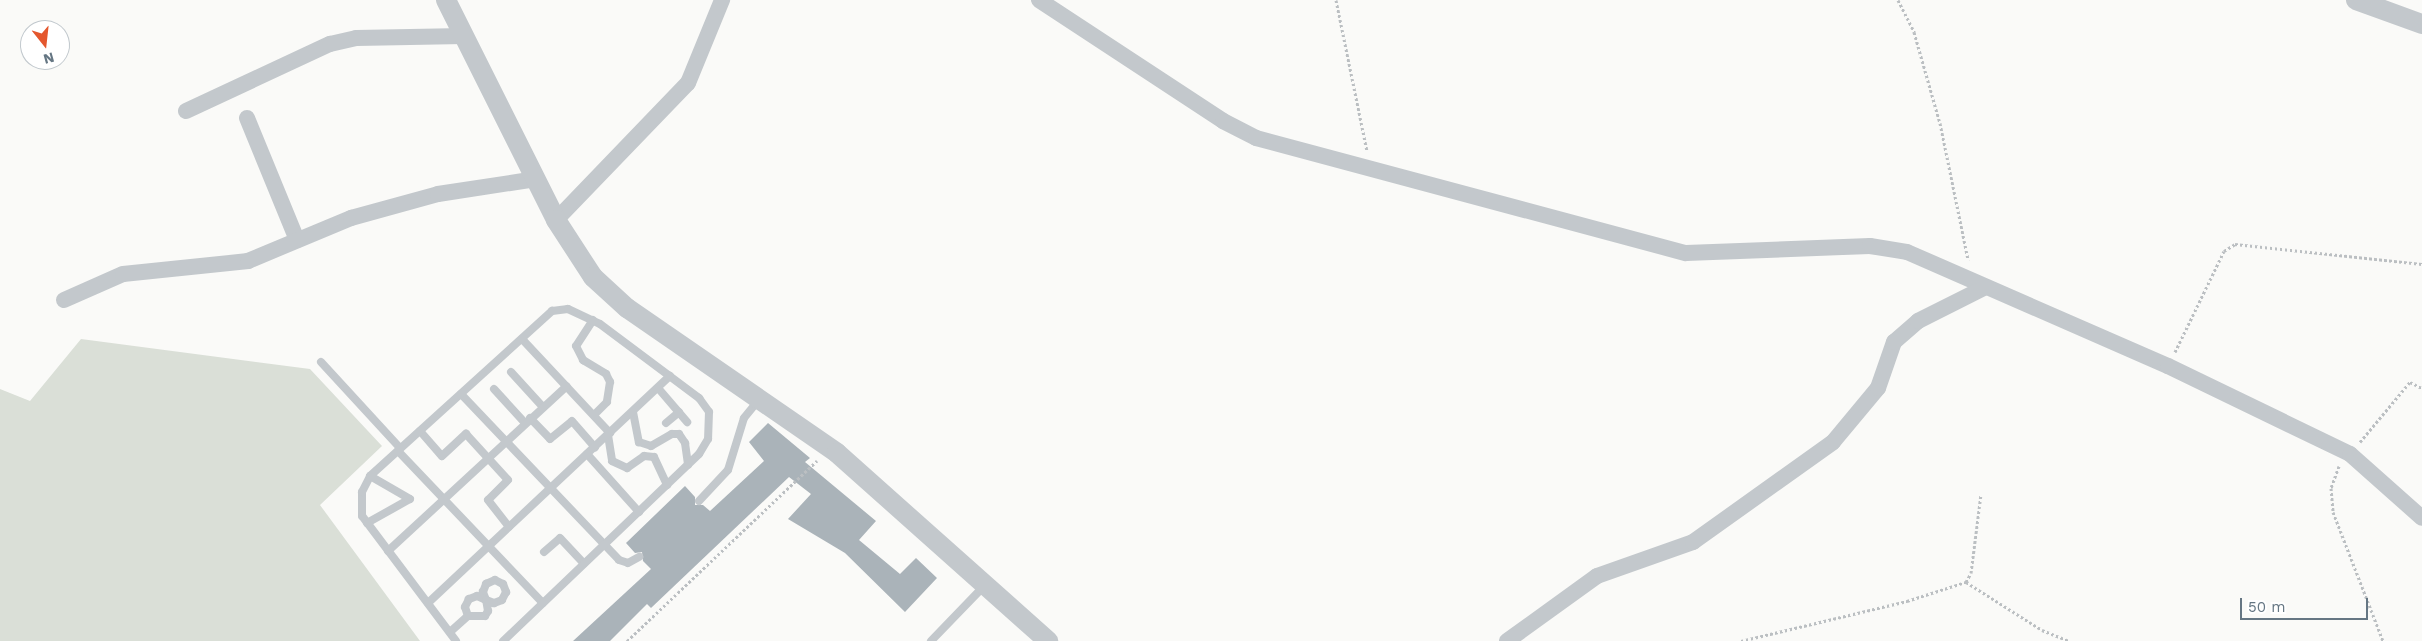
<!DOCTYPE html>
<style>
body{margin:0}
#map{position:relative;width:2422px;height:641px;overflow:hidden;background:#fafaf8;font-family:"Work Sans",sans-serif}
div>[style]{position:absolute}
.green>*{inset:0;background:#dadfd7}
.building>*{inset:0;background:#aab3b9}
.path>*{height:3px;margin-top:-1.5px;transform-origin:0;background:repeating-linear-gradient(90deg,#bbbfc2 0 2.5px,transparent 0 5px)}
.service>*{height:8px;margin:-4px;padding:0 4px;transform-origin:4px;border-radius:4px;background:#c3c8cc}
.minor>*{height:16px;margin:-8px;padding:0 8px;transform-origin:8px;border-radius:8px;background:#c3c8cc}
.tertiary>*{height:20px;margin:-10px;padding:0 10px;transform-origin:10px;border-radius:10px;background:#c3c8cc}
span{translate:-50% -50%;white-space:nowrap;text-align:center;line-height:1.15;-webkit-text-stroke:5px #fff;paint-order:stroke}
.north{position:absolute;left:20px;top:20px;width:50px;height:50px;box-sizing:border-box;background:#fff;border:1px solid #c1c8cd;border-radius:50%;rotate:164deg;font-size:14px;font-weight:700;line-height:20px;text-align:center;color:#657683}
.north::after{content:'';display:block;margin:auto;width:18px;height:22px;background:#e4572e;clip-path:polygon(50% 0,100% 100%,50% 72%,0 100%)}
.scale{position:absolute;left:2240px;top:598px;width:128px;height:22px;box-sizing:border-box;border:2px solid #657683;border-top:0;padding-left:6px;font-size:15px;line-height:18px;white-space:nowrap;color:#657683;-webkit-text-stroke:4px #fff;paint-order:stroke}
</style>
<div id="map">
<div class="green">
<i style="clip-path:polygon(81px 339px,310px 369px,382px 446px,320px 505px,420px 641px,0 641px,0 389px,30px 401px)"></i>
</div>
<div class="building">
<i style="clip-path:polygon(768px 423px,810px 458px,805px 462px,876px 521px,859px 540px,900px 574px,916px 558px,937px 578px,905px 612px,845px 553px,788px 519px,811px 494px,789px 477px,651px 608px,647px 604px,610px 641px,573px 641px,651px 569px,643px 561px,642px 552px,635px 553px,626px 543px,685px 486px,695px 497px,695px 505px,703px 505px,710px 511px,764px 461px,749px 442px)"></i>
</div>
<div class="path">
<i style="left:1336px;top:0;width:154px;rotate:78.4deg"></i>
<i style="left:1898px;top:0;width:36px;rotate:63deg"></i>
<i style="left:1914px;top:32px;width:95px;rotate:74.1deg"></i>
<i style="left:1940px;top:123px;width:140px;rotate:78.4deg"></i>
<i style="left:2175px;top:352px;width:112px;rotate:-64.1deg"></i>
<i style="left:2224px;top:251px;width:13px;rotate:-32deg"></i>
<i style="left:2235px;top:244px;width:188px;rotate:6.1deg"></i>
<i style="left:2360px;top:442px;width:78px;rotate:-50.2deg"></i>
<i style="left:2410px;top:382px;width:13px;rotate:27deg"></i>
<i style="left:2339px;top:466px;width:23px;rotate:110deg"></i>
<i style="left:2331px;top:488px;width:24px;rotate:85deg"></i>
<i style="left:2333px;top:512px;width:138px;rotate:68.8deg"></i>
<i style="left:1966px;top:582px;width:90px;rotate:32.3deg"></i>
<i style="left:2042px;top:630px;width:29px;rotate:22deg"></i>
<i style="left:627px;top:641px;width:262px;rotate:-43.5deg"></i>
<i style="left:1741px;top:641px;width:171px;rotate:-13.5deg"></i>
<i style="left:1907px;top:601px;width:62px;rotate:-17.9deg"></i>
<i style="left:1966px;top:582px;width:10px;rotate:-61deg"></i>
<i style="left:1971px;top:573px;width:80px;rotate:-82.8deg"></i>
</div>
<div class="service">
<i style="left:593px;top:320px;width:31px;rotate:123deg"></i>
<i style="left:576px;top:346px;width:16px;rotate:63deg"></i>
<i style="left:583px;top:360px;width:27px;rotate:31deg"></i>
<i style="left:606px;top:374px;width:9px;rotate:63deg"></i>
<i style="left:610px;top:382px;width:20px;rotate:99deg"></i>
<i style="left:607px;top:402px;width:18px;rotate:135deg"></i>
<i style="left:522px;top:339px;width:129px;rotate:46.9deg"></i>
<i style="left:321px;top:362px;width:117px;rotate:47.4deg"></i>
<i style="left:511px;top:372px;width:47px;rotate:47.6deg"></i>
<i style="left:658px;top:388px;width:45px;rotate:49.5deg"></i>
<i style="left:494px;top:389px;width:46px;rotate:47.6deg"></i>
<i style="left:461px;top:394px;width:229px;rotate:46.4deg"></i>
<i style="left:619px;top:560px;width:9px;rotate:18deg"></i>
<i style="left:628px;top:563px;width:13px;rotate:-29deg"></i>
<i style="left:633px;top:412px;width:31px;rotate:79deg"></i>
<i style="left:639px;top:442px;width:13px;rotate:18deg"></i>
<i style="left:651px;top:446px;width:24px;rotate:-30deg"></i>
<i style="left:672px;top:434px;width:7px"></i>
<i style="left:679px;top:434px;width:11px;rotate:56deg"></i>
<i style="left:685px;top:443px;width:22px;rotate:82deg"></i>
<i style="left:530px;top:418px;width:29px;rotate:46deg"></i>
<i style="left:550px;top:439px;width:28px;rotate:-39deg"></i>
<i style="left:572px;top:421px;width:35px;rotate:49deg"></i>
<i style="left:666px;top:423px;width:17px;rotate:-40deg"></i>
<i style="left:420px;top:431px;width:33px;rotate:49deg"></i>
<i style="left:442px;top:456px;width:33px;rotate:-43deg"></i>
<i style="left:466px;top:434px;width:62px;rotate:47.6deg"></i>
<i style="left:508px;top:480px;width:28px;rotate:135deg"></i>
<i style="left:488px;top:500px;width:34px;rotate:52deg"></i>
<i style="left:608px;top:435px;width:26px;rotate:81deg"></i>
<i style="left:612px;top:461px;width:17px;rotate:25deg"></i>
<i style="left:627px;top:468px;width:21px;rotate:-35deg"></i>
<i style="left:644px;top:456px;width:10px;rotate:6deg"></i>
<i style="left:654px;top:457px;width:31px;rotate:65deg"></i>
<i style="left:398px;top:451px;width:210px;rotate:46.4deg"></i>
<i style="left:587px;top:454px;width:78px;rotate:48.1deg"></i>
<i style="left:699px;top:501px;width:42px;rotate:-46.9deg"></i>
<i style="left:728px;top:470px;width:54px;rotate:-72.9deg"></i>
<i style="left:744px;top:418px;width:22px;rotate:-51deg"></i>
<i style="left:367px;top:523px;width:49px;rotate:-29.2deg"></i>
<i style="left:410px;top:499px;width:46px;rotate:-150.1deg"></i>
<i style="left:388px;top:551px;width:243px;rotate:-42.7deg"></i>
<i style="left:544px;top:552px;width:21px;rotate:-41deg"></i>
<i style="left:560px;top:538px;width:35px;rotate:47deg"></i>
<i style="left:486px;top:600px;width:9px;rotate:-111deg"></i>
<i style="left:483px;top:592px;width:9px;rotate:-69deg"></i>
<i style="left:486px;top:584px;width:10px;rotate:-24deg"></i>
<i style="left:495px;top:580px;width:9px;rotate:27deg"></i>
<i style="left:503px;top:584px;width:9px;rotate:69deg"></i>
<i style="left:506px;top:592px;width:9px;rotate:117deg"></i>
<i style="left:502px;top:600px;width:9px;rotate:159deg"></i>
<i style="left:494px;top:603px;width:9px;rotate:-159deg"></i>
<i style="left:486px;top:600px;width:10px;rotate:-156deg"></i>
<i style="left:477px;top:596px;width:9px;rotate:159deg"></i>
<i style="left:469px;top:599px;width:9px;rotate:117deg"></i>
<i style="left:465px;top:607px;width:9px;rotate:72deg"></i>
<i style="left:468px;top:616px;width:17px"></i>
<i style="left:485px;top:616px;width:6px;rotate:-59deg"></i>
<i style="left:488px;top:611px;width:11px;rotate:-100deg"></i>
<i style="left:428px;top:603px;width:332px;rotate:-43.2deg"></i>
<i style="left:450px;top:632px;width:24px;rotate:-42deg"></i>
<i style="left:456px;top:641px;width:156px;rotate:-126.9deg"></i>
<i style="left:362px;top:516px;width:24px;rotate:-90deg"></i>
<i style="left:362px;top:492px;width:18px;rotate:-63deg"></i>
<i style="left:370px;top:476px;width:246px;rotate:-42.2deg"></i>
<i style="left:552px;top:311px;width:16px;rotate:-7deg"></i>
<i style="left:568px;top:309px;width:35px;rotate:25deg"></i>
<i style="left:600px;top:324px;width:124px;rotate:36.8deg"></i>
<i style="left:699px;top:398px;width:17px;rotate:54deg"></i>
<i style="left:709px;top:412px;width:27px;rotate:92deg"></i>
<i style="left:708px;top:439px;width:17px;rotate:121deg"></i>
<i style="left:699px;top:454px;width:271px;rotate:136.3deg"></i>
<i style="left:931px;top:641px;width:78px;rotate:-46deg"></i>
</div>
<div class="minor">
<i style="left:1039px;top:0;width:220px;rotate:33.3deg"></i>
<i style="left:1223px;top:121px;width:37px;rotate:27deg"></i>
<i style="left:1256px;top:138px;width:445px;rotate:15deg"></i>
<i style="left:1686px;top:253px;width:184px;rotate:-2.2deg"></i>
<i style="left:1870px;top:246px;width:37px;rotate:9deg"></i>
<i style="left:1907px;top:252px;width:285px;rotate:23.6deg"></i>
<i style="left:2168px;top:366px;width:202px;rotate:25.8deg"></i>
<i style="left:2350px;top:454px;width:96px;rotate:41.6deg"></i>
<i style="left:186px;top:111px;width:159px;rotate:-25deg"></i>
<i style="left:330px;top:44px;width:27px;rotate:-13deg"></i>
<i style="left:356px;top:38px;width:108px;rotate:-1.1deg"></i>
<i style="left:247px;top:118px;width:132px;rotate:67.7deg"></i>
<i style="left:556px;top:220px;width:190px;rotate:-46.1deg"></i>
<i style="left:688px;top:83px;width:90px;rotate:-67.7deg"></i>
<i style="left:64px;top:300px;width:64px;rotate:-23.8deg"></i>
<i style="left:123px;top:274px;width:126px;rotate:-5.9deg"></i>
<i style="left:248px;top:261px;width:112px;rotate:-22.7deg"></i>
<i style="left:351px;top:218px;width:90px;rotate:-15.4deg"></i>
<i style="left:438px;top:194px;width:99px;rotate:-8.7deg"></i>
<i style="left:1507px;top:641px;width:111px;rotate:-35.8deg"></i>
<i style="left:1597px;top:576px;width:102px;rotate:-19.5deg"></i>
<i style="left:1693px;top:542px;width:172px;rotate:-35.5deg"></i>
<i style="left:1833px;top:442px;width:70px;rotate:-50.2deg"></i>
<i style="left:1878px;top:388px;width:49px;rotate:-70.8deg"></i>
<i style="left:1894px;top:342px;width:32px;rotate:-41deg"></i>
<i style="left:1918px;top:321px;width:76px;rotate:-26.6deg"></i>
</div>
<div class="tertiary">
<i style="left:446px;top:0;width:246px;rotate:63.4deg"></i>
<i style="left:556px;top:220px;width:68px;rotate:57deg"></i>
<i style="left:593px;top:277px;width:46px;rotate:42.4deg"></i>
<i style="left:627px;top:308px;width:255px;rotate:34.6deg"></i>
<i style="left:837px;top:453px;width:283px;rotate:41.7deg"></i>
<i style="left:2356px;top:0;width:70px;rotate:20deg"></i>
</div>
<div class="north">N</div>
<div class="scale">50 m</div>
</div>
